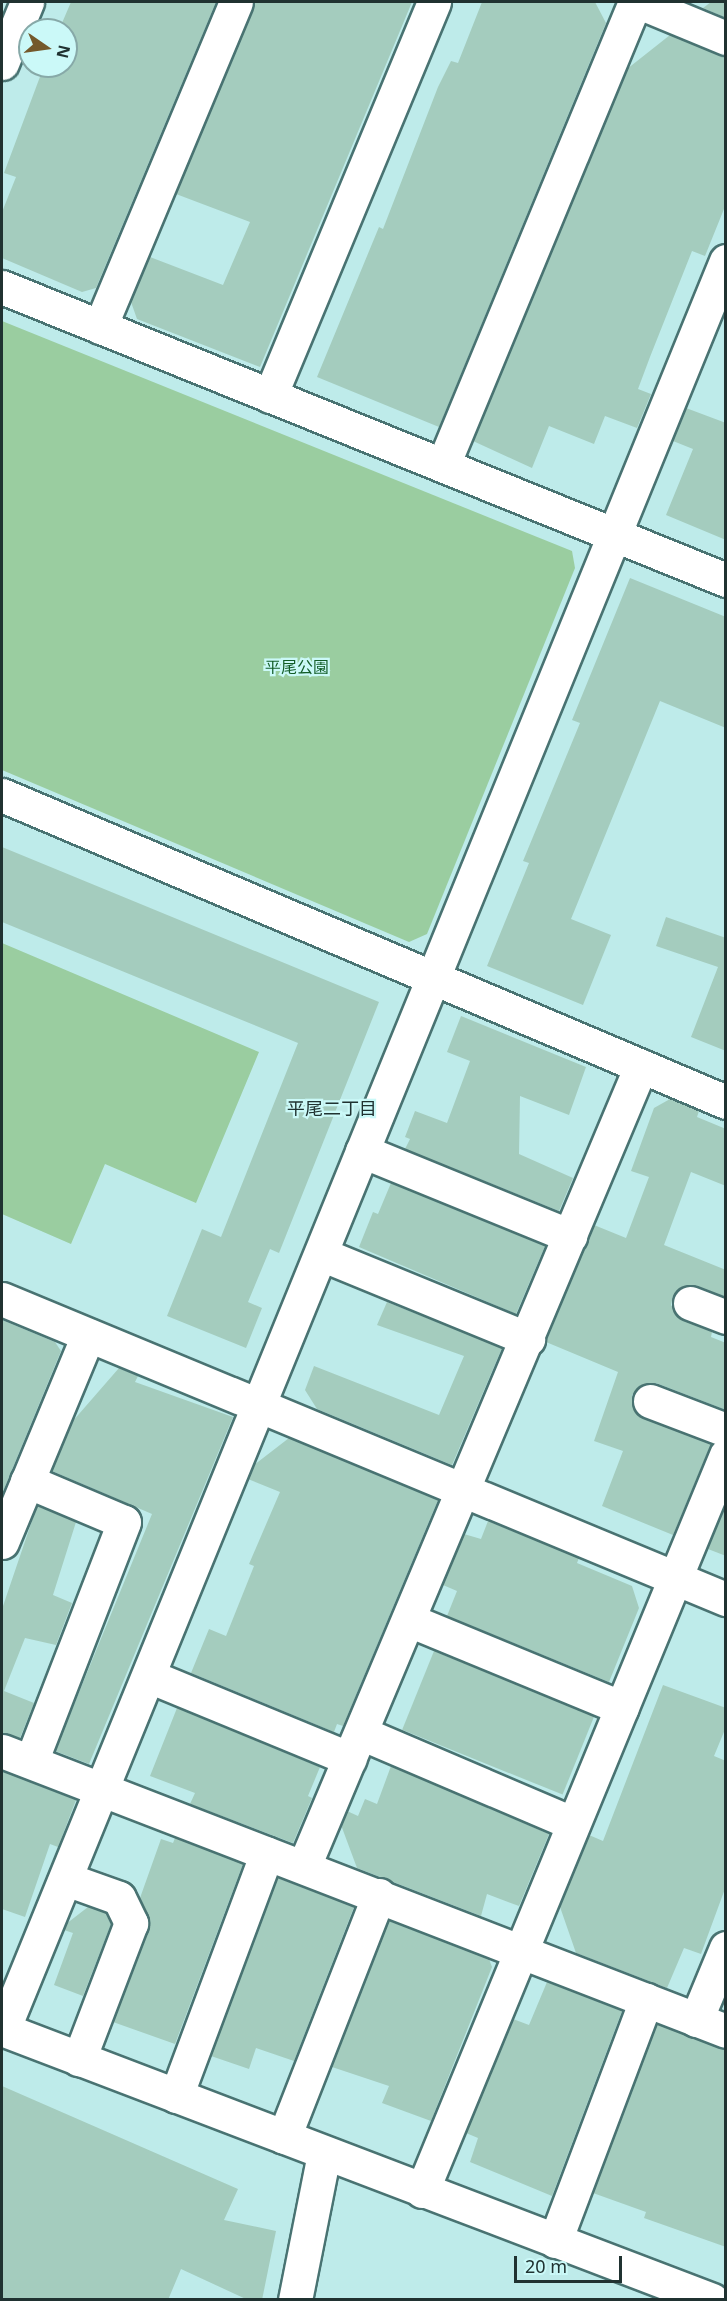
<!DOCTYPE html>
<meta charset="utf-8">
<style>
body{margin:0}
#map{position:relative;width:727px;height:2301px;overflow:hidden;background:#beebea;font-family:"Noto Sans","Noto Sans JP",sans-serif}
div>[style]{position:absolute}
.green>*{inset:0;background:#9acda0}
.building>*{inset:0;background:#a4ccbe;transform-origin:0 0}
.roads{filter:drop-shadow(2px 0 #497372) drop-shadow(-2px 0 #497372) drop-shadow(0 2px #497372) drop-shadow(0 -2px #497372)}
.minor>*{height:33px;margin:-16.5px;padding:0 16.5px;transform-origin:16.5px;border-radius:16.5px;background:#fff}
span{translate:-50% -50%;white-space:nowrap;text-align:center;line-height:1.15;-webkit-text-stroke:4.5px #cbf9f8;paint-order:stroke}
.park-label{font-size:16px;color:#135d28}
.neighbourhood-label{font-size:18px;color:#203231}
.frame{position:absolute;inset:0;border:3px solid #203231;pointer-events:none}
.north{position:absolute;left:18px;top:18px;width:60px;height:60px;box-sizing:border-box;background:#cbf9f8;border:2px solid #87a9a8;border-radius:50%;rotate:103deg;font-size:16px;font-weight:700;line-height:24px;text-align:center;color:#203231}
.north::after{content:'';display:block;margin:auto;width:21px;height:27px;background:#74592b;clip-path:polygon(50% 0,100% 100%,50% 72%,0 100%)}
.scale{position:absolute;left:514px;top:2256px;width:108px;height:27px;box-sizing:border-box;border:3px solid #203231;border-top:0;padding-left:8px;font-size:18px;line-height:21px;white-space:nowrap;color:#203231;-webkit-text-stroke:4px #cbf9f8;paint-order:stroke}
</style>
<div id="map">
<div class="green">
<i style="clip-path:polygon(2px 321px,572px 551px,575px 568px,427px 934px,409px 942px,2px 770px)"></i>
<i style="clip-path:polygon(2px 943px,259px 1052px,196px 1203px,105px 1164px,71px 1244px,2px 1214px)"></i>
</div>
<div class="building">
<i style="clip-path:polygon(71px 2px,216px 2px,96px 288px,82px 292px,2px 258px,2px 212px,16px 177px,4px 173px,44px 66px,66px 66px,66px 30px,59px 30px)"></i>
<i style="clip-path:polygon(254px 2px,412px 2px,260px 367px,137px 319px,131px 302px,150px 257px,223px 285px,250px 222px,176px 194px)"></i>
<i style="clip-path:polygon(482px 2px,595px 2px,606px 23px,439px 427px,317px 377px,379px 227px,383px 229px,438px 87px,451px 61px,458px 63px)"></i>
<i style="clip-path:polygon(711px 2px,726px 2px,726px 18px,703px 8px)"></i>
<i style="clip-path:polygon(670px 35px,726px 56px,726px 204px,705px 256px,692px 251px,650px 357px,638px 389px,651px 394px,637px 428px,605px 416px,594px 444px,549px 426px,532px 468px,473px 441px,627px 69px)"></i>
<i style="clip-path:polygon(686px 408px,726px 423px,726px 540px,666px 515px,693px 449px,673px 441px)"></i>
<i style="clip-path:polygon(630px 578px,726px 617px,726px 728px,660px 701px,571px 919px,611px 935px,583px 1005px,487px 966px,529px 863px,523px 861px,580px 723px,572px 720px)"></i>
<i style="clip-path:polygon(2px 847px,379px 1002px,279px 1253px,270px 1249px,248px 1302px,262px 1308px,246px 1348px,167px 1316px,202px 1229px,221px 1237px,298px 1043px,2px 922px)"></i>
<i style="clip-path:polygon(666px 917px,726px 938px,726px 1051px,691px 1037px,718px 967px,656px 946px)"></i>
<i style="clip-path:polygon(461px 1016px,586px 1067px,569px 1115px,520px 1096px,519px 1154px,573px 1178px,559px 1211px,405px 1149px,410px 1139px,405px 1137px,415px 1111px,447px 1123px,470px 1061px,447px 1052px)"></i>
<i style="clip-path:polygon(670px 1099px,699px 1111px,697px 1117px,726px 1129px,726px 1186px,691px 1172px,664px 1245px,726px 1270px,726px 1297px,687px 1285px,673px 1296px,671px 1305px,683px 1320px,712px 1332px,711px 1337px,726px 1343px,726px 1410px,656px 1383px,639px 1386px,632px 1395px,632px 1405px,643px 1418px,711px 1444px,673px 1535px,602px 1506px,623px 1451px,594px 1441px,618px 1372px,546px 1342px,594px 1225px,626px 1238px,649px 1177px,631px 1171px,654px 1108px)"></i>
<i style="clip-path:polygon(391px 1183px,545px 1246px,516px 1314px,359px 1247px,373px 1212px,378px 1214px)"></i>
<i style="clip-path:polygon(387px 1302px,502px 1348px,452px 1465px,317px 1409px,305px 1390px,314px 1366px,439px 1415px,464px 1356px,377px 1325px)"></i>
<i style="clip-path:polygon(2px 1320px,55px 1342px,61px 1351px,2px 1494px)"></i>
<i style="clip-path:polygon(119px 1368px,138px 1376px,135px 1382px,233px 1417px,89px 1764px,55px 1751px,152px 1514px,52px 1471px,72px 1422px)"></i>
<i style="clip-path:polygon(289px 1438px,438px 1500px,343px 1726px,337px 1724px,334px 1732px,191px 1673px,209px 1629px,226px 1636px,254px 1566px,249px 1564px,280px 1492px,248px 1479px,254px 1465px)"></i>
<i style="clip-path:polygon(726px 1505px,726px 1556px,708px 1549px)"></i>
<i style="clip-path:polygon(37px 1506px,76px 1522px,53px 1595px,72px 1603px,56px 1645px,25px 1638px,4px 1691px,34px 1703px,20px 1738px,2px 1733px,2px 1609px)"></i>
<i style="clip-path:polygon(488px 1521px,579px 1558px,577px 1563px,632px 1586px,639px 1608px,609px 1682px,447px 1616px,457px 1591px,443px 1585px,464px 1534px,481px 1539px)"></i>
<i style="left:434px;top:1651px;width:173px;height:85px;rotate:22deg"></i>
<i style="clip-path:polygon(663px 1685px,726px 1708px,726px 1727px,714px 1756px,726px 1761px,726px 1886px,701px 1954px,684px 1948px,667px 1988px,576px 1953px,560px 1907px,589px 1835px,603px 1841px)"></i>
<i style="clip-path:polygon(177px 1708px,320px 1767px,308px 1796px,312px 1798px,293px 1843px,190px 1804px,195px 1793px,150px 1776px)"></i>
<i style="clip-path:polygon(391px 1766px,549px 1834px,519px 1906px,487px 1894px,481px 1916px,357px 1868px,341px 1825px,347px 1811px,358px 1816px,365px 1799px,377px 1804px)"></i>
<i style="clip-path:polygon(2px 1771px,76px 1800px,58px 1847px,50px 1844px,25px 1917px,2px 1909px)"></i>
<i style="clip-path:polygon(175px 1838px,243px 1864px,175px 2044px,113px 2022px,149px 1929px,148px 1915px,140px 1898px,161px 1839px,173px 1843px)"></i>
<i style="clip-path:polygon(278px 1878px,354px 1907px,294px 2061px,256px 2048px,249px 2069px,211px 2056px)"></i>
<i style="clip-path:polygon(88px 1907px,105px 1913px,111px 1924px,83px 1996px,54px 1985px,73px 1933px,64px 1930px,66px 1924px)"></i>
<i style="clip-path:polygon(389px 1921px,489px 1959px,492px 1967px,431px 2121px,382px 2103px,389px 2086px,332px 2067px)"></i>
<i style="clip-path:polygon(547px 1982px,622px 2011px,552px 2196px,470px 2162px,478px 2138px,466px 2133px,513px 2019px,529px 2025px)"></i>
<i style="clip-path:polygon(657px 2024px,726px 2049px,726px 2247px,644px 2218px,646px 2212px,593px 2193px)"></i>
<i style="clip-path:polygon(2px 2086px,238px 2189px,224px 2220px,276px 2231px,262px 2300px,248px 2300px,181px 2269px,168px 2300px,2px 2300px)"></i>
</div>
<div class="roads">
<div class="minor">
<i style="left:639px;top:2px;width:94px;rotate:22.5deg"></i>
<i style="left:2px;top:63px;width:66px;rotate:-67.7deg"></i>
<i style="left:2px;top:287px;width:781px;rotate:22.03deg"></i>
<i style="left:100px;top:327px;width:352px;rotate:-67.3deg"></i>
<i style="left:270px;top:396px;width:427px;rotate:-67.4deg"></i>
<i style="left:443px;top:465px;width:501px;rotate:-67.48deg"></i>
<i style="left:2px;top:795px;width:786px;rotate:22.98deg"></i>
<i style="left:362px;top:1151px;width:225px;rotate:22.2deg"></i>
<i style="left:321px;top:1254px;width:224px;rotate:22.3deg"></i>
<i style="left:2px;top:1299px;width:784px;rotate:22.51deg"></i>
<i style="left:690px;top:1303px;width:39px;rotate:21deg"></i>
<i style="left:650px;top:1401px;width:81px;rotate:20.9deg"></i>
<i style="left:27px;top:1481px;width:105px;rotate:22.9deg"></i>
<i style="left:124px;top:1522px;width:257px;rotate:111.2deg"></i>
<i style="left:2px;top:1542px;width:224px;rotate:-67.4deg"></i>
<i style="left:409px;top:1620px;width:230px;rotate:22.4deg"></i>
<i style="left:149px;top:1676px;width:217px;rotate:22.4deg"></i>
<i style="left:361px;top:1733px;width:229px;rotate:23.1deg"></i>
<i style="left:2px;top:1751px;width:776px;rotate:21.14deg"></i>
<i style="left:304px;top:1866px;width:868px;rotate:-67.16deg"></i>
<i style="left:66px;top:1879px;width:56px;rotate:19.7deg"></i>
<i style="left:119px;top:1898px;width:28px;rotate:64deg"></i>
<i style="left:131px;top:1923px;width:146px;rotate:110.9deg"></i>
<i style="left:696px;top:2020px;width:78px;rotate:-67.4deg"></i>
<i style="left:2px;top:2029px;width:760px;rotate:20.89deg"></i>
<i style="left:3px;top:2030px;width:1911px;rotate:-67.77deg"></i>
<i style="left:176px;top:2096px;width:259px;rotate:-69.5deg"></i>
<i style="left:284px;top:2137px;width:260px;rotate:-68.6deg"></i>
<i style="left:422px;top:2191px;width:796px;rotate:-67.56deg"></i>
<i style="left:555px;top:2241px;width:258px;rotate:-69.3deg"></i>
<i style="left:295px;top:2300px;width:150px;rotate:-78.8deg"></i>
</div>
</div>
<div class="park-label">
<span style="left:297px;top:667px">平尾公園</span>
</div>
<div class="neighbourhood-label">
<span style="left:332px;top:1108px">平尾二丁目</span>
</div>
<div class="frame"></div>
<div class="north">N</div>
<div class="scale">20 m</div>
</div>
